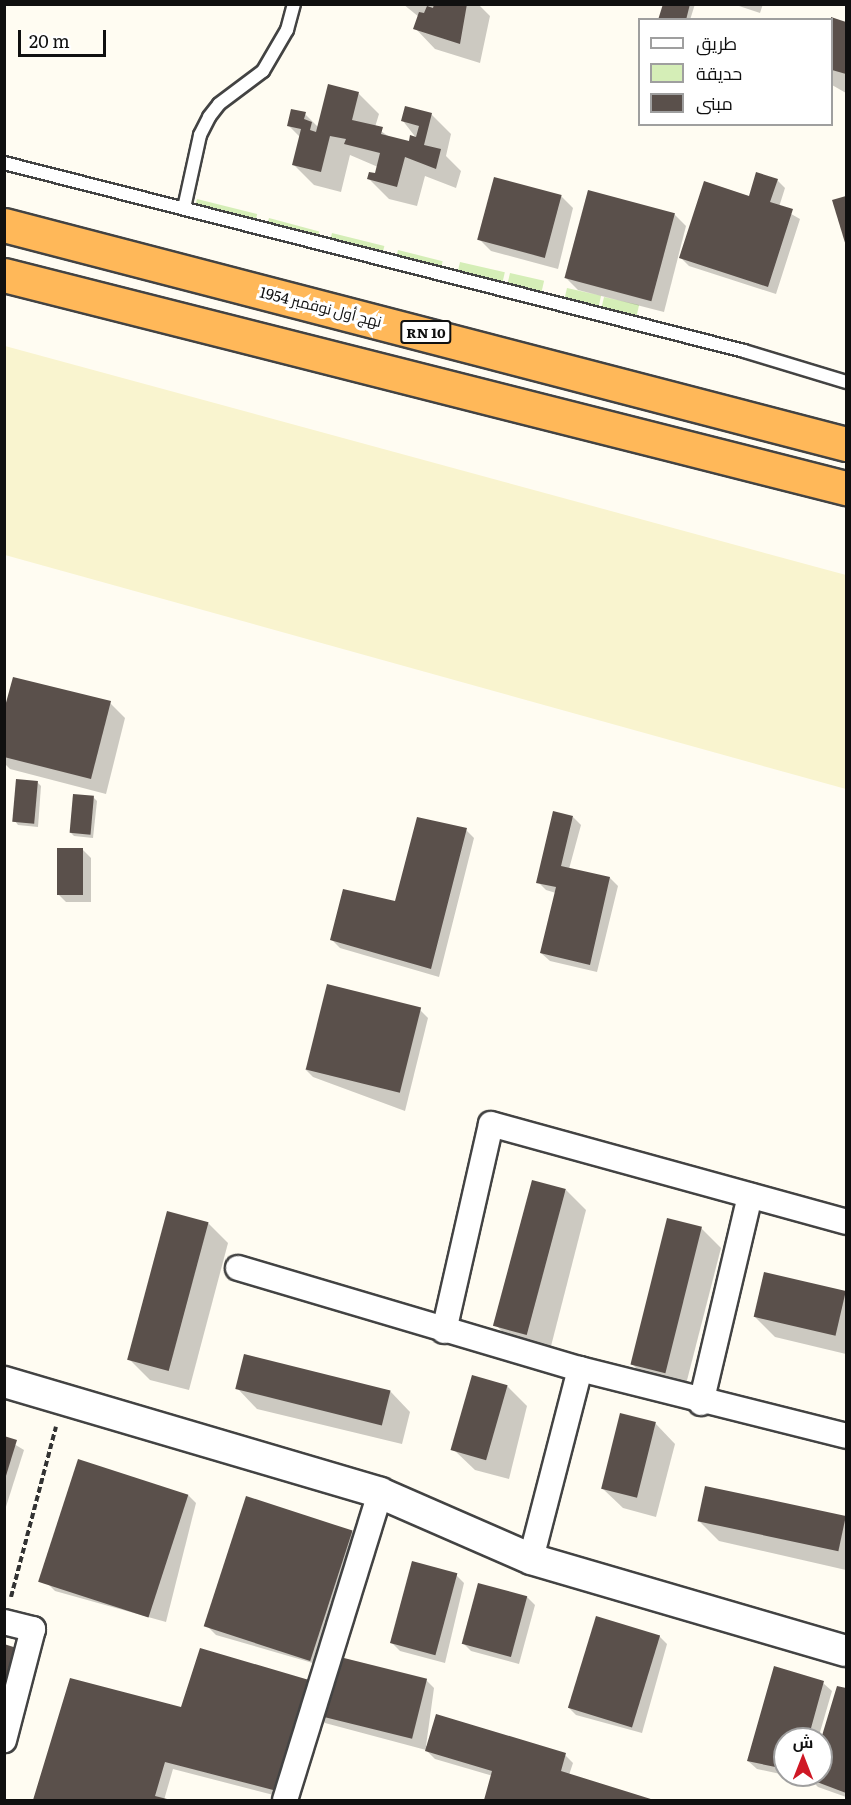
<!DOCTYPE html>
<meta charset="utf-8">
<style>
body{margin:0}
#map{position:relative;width:851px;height:1805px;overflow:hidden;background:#fffcf2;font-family:Literata,Cairo,serif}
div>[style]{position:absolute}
.farmland>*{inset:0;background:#f9f4cf}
.green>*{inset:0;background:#d5eeb7;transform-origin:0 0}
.shadow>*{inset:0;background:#0003}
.building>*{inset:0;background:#5a504b;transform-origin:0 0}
.path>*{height:4px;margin-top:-2px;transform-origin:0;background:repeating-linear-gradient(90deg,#323232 0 6px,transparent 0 9px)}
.roads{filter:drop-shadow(2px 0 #434343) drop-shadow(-2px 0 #434343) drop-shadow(0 2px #434343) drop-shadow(0 -2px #434343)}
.service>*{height:12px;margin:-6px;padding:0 6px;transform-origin:6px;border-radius:6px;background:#fff}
.minor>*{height:24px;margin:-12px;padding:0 12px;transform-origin:12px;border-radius:12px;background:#fff}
.tertiary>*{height:30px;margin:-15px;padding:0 15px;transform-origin:15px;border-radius:15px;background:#fff}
.trunk>*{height:33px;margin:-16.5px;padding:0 16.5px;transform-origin:16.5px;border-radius:16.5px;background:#ffb859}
span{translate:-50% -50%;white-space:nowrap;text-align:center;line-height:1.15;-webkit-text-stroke:6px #fff;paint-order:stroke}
.shield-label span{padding:2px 4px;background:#fff;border:2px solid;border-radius:4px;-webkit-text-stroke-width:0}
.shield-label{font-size:14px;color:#101010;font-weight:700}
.street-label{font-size:15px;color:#101010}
.frame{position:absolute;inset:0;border:6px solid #101010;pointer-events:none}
.legend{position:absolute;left:638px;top:18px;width:195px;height:108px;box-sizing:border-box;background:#fff;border:2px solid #9f9f9f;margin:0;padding:8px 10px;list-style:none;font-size:18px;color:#101010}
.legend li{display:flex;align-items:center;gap:12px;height:30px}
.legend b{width:30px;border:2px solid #9f9f9f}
.north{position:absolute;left:773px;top:1727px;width:60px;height:60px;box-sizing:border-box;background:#fff;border:2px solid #9f9f9f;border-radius:50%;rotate:0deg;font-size:16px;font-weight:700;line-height:24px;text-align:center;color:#101010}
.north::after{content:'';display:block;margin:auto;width:21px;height:27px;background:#cf1825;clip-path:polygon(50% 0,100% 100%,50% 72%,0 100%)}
.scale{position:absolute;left:18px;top:30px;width:88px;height:27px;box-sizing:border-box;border:3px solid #101010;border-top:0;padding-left:8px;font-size:18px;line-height:21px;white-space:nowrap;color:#101010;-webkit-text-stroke:4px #fff;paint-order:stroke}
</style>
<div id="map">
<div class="farmland">
<i style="clip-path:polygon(5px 346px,846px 575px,846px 789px,5px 555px)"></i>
</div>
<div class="green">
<i style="left:197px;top:199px;width:62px;height:16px;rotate:14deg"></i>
<i style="left:269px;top:218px;width:52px;height:16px;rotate:15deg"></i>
<i style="left:332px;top:233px;width:54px;height:18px;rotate:14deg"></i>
<i style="left:398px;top:250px;width:46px;height:19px;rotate:14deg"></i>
<i style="left:460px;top:262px;width:46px;height:19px;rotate:13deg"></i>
<i style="left:510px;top:273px;width:35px;height:20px;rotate:13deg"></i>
<i style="left:567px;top:288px;width:35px;height:19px;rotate:13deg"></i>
<i style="left:604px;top:297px;width:36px;height:18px;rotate:13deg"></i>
</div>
<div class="shadow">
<i style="clip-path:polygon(403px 4px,478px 4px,490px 16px,480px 63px,435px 49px,415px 28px,419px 17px)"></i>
<i style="clip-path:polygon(664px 4px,695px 4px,690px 20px,660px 20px)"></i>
<i style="clip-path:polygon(733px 4px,763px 4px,760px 13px)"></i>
<i style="clip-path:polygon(832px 19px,846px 23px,846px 93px,832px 85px)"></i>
<i style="clip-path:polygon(358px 93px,379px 114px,375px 127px,391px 138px,410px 143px,417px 139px,403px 121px,431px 114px,451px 134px,446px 156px,461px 171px,456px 188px,425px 176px,417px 206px,389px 199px,369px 179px,376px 175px,378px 167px,350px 155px,341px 192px,314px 185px,294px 165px,301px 138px,289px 126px,305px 114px,319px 128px)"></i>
<i style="clip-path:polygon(777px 180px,785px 188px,779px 207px,800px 219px,776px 294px,689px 266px,681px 258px,750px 197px)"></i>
<i style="clip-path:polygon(561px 196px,573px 208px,558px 269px,491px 251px,479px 239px)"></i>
<i style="clip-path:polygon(846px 197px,846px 242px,834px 201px)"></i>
<i style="clip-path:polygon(674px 214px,686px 226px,664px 312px,578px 290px,566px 278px)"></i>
<i style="clip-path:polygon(110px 703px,125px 718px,106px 794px,10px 769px,4px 763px,4px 716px)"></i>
<i style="clip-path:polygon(37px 782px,41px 786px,38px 827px,18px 825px,15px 821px)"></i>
<i style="clip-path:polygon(93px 797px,97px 801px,93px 838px,74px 836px,70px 832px)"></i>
<i style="clip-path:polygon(573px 817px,581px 825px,569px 869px,610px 878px,618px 886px,597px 972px,550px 961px,541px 953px,556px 893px,546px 890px,538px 882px)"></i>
<i style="clip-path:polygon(466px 830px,474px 838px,439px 977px,340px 948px,332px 940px,396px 903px)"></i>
<i style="clip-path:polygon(83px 850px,91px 858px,91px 902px,66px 902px,58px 894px)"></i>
<i style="clip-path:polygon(420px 1010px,428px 1018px,405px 1111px,313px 1077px,305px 1069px)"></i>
<i style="clip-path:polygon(566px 1190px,586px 1210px,549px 1354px,516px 1346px,496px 1325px)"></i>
<i style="clip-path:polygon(208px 1223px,228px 1243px,189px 1390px,150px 1380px,129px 1359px)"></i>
<i style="clip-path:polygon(701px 1228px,721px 1248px,684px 1392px,652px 1384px,631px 1363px)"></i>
<i style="clip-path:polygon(765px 1274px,846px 1293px,846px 1354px,775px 1337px,755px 1317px)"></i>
<i style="clip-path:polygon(507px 1386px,527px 1406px,509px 1479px,475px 1470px,454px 1450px)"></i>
<i style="clip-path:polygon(237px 1388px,390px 1391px,410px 1412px,402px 1444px,257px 1409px)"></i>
<i style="clip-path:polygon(655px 1423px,675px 1444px,656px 1517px,623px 1508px,602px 1488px)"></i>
<i style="clip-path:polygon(4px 1438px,24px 1450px,4px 1513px)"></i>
<i style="clip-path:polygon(707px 1487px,846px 1519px,846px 1570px,719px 1541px,699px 1521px)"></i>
<i style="clip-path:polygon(188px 1495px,196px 1503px,166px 1622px,55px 1591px,47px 1583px)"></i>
<i style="clip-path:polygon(352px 1531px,360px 1539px,323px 1666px,216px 1635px,208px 1627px)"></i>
<i style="clip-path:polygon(456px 1575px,464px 1583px,445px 1663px,400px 1651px,392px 1643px)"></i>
<i style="clip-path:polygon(527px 1597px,535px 1605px,519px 1664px,471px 1651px,463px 1643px)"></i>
<i style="clip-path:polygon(659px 1636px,667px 1644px,642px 1733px,576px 1715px,568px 1707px)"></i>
<i style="clip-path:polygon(71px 1680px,183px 1709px,308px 1681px,316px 1689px,285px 1798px,173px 1769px,164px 1800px,168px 1800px,34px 1800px)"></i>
<i style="clip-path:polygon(426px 1680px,434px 1688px,426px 1746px,565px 1755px,573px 1763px,569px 1775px,652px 1800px,485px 1800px,493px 1776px,435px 1759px,426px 1750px,325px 1723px,317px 1715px)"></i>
<i style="clip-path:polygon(823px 1683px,832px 1691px,818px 1739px,785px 1739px,785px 1775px,757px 1769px,748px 1761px)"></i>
<i style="clip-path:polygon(838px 1688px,846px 1690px,846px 1797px,818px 1787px,810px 1779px,812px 1775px,821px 1775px,821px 1744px)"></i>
<i style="clip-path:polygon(785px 1775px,808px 1775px,806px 1780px)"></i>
</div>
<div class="building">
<i style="clip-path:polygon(434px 4px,467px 4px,460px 44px,413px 29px,419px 12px,424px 13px,427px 6px,433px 8px)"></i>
<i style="clip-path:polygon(663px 4px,690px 4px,686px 20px,658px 20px)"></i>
<i style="clip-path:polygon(831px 17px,846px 22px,846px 74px,832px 70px)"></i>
<i style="clip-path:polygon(328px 84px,359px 92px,352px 120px,383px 127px,381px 134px,409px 141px,410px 135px,416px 137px,419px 126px,401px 121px,405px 106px,432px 113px,424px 145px,441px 149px,436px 169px,405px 157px,397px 187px,367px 179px,369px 172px,375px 173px,380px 153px,344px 144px,346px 139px,330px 136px,321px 172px,292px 165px,301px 129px,287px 126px,291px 109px,306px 112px,304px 119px,312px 122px,310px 130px,316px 132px)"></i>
<i style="clip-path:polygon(756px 172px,778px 179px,770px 202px,793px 209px,768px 287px,679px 258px,704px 181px,749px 196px)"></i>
<i style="left:494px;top:177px;width:70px;height:65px;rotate:15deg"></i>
<i style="left:588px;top:190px;width:90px;height:91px;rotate:15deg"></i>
<i style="clip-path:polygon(846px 196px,846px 246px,832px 200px)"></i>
<i style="clip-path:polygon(13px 677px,111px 701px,91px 779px,4px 757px,4px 710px)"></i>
<i style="left:16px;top:779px;width:22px;height:43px;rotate:5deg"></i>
<i style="left:73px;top:794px;width:21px;height:39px;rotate:5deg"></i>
<i style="clip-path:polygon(553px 811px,573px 816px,561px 866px,610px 877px,590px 965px,540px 953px,556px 887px,536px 883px)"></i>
<i style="clip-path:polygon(417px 817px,467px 828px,431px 969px,330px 940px,343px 889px,395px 901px)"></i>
<i style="left:57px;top:848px;width:26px;height:47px"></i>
<i style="left:327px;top:984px;width:97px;height:88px;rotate:14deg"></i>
<i style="left:532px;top:1180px;width:35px;height:151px;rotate:15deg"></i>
<i style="left:167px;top:1211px;width:43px;height:154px;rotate:15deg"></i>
<i style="left:667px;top:1218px;width:36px;height:151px;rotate:14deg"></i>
<i style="left:764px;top:1272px;width:84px;height:46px;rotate:13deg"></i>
<i style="left:244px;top:1354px;width:151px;height:36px;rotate:14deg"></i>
<i style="left:472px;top:1375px;width:37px;height:78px;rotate:16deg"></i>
<i style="left:620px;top:1413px;width:37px;height:78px;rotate:14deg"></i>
<i style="clip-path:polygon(4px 1436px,17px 1440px,5px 1479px,4px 1478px)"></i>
<i style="left:78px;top:1459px;width:116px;height:129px;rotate:18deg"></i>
<i style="left:705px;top:1486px;width:144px;height:36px;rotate:12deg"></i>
<i style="left:246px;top:1496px;width:112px;height:137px;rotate:18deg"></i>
<i style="left:412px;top:1561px;width:47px;height:85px;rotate:15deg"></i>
<i style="left:478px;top:1583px;width:51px;height:63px;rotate:15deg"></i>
<i style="left:596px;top:1616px;width:67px;height:96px;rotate:17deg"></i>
<i style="clip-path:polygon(4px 1644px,26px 1651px,4px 1734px)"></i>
<i style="clip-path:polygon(200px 1648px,309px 1680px,277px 1791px,165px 1762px,155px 1796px,171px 1800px,33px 1800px,70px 1678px,181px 1707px)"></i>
<i style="left:332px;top:1655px;width:98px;height:62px;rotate:14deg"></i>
<i style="clip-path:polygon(774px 1666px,824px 1681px,808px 1739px,785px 1739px,785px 1769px,747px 1761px)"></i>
<i style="clip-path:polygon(837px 1686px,846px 1688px,846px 1793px,809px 1779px,810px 1775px,821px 1775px,821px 1739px)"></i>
<i style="clip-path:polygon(436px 1714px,566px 1753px,561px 1771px,654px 1800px,484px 1800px,492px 1771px,425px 1751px)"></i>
</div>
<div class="path">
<i style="left:11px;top:1597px;width:176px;rotate:-75.2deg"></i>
</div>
<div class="roads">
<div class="service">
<i style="left:4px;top:163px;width:764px;rotate:14.25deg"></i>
<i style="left:744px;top:351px;width:107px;rotate:16.9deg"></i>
<i style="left:184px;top:208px;width:75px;rotate:-77.6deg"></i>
<i style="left:200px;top:135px;width:20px;rotate:-63deg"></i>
<i style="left:209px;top:117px;width:16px;rotate:-52deg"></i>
<i style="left:219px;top:104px;width:55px;rotate:-36.9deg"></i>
<i style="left:263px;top:71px;width:48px;rotate:-59.7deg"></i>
<i style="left:287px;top:30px;width:27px;rotate:-75deg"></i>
</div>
<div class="minor">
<i style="left:238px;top:1268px;width:357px;rotate:16.5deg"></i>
<i style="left:580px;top:1369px;width:196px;rotate:104.5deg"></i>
<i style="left:444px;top:1331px;width:212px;rotate:-77.2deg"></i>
<i style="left:491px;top:1124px;width:368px;rotate:15.4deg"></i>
<i style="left:580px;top:1369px;width:274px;rotate:14.1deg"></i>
<i style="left:701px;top:1403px;width:213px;rotate:-76.7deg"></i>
<i style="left:4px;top:1622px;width:30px;rotate:14deg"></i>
<i style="left:33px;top:1629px;width:115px;rotate:104.6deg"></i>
<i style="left:285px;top:1800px;width:321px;rotate:-72.8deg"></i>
</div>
<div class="tertiary">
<i style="left:4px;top:1382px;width:392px;rotate:16.4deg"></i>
<i style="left:380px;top:1493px;width:165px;rotate:23.6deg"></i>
<i style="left:531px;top:1559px;width:328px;rotate:16.3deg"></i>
</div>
<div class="trunk">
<i style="left:4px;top:225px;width:870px;rotate:14.58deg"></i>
<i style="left:4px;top:275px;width:869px;rotate:14.2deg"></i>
</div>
</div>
<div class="shield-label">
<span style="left:426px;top:332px">RN 10</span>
</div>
<div class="street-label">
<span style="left:321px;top:306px;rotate:14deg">نهج أول نوفمبر 1954</span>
</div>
<div class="frame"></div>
<ul class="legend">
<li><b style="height:8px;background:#fff"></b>طريق</li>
<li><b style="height:16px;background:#d5eeb7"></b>حديقة</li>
<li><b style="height:16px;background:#5a504b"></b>مبنى</li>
</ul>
<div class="north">ش</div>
<div class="scale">20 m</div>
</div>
